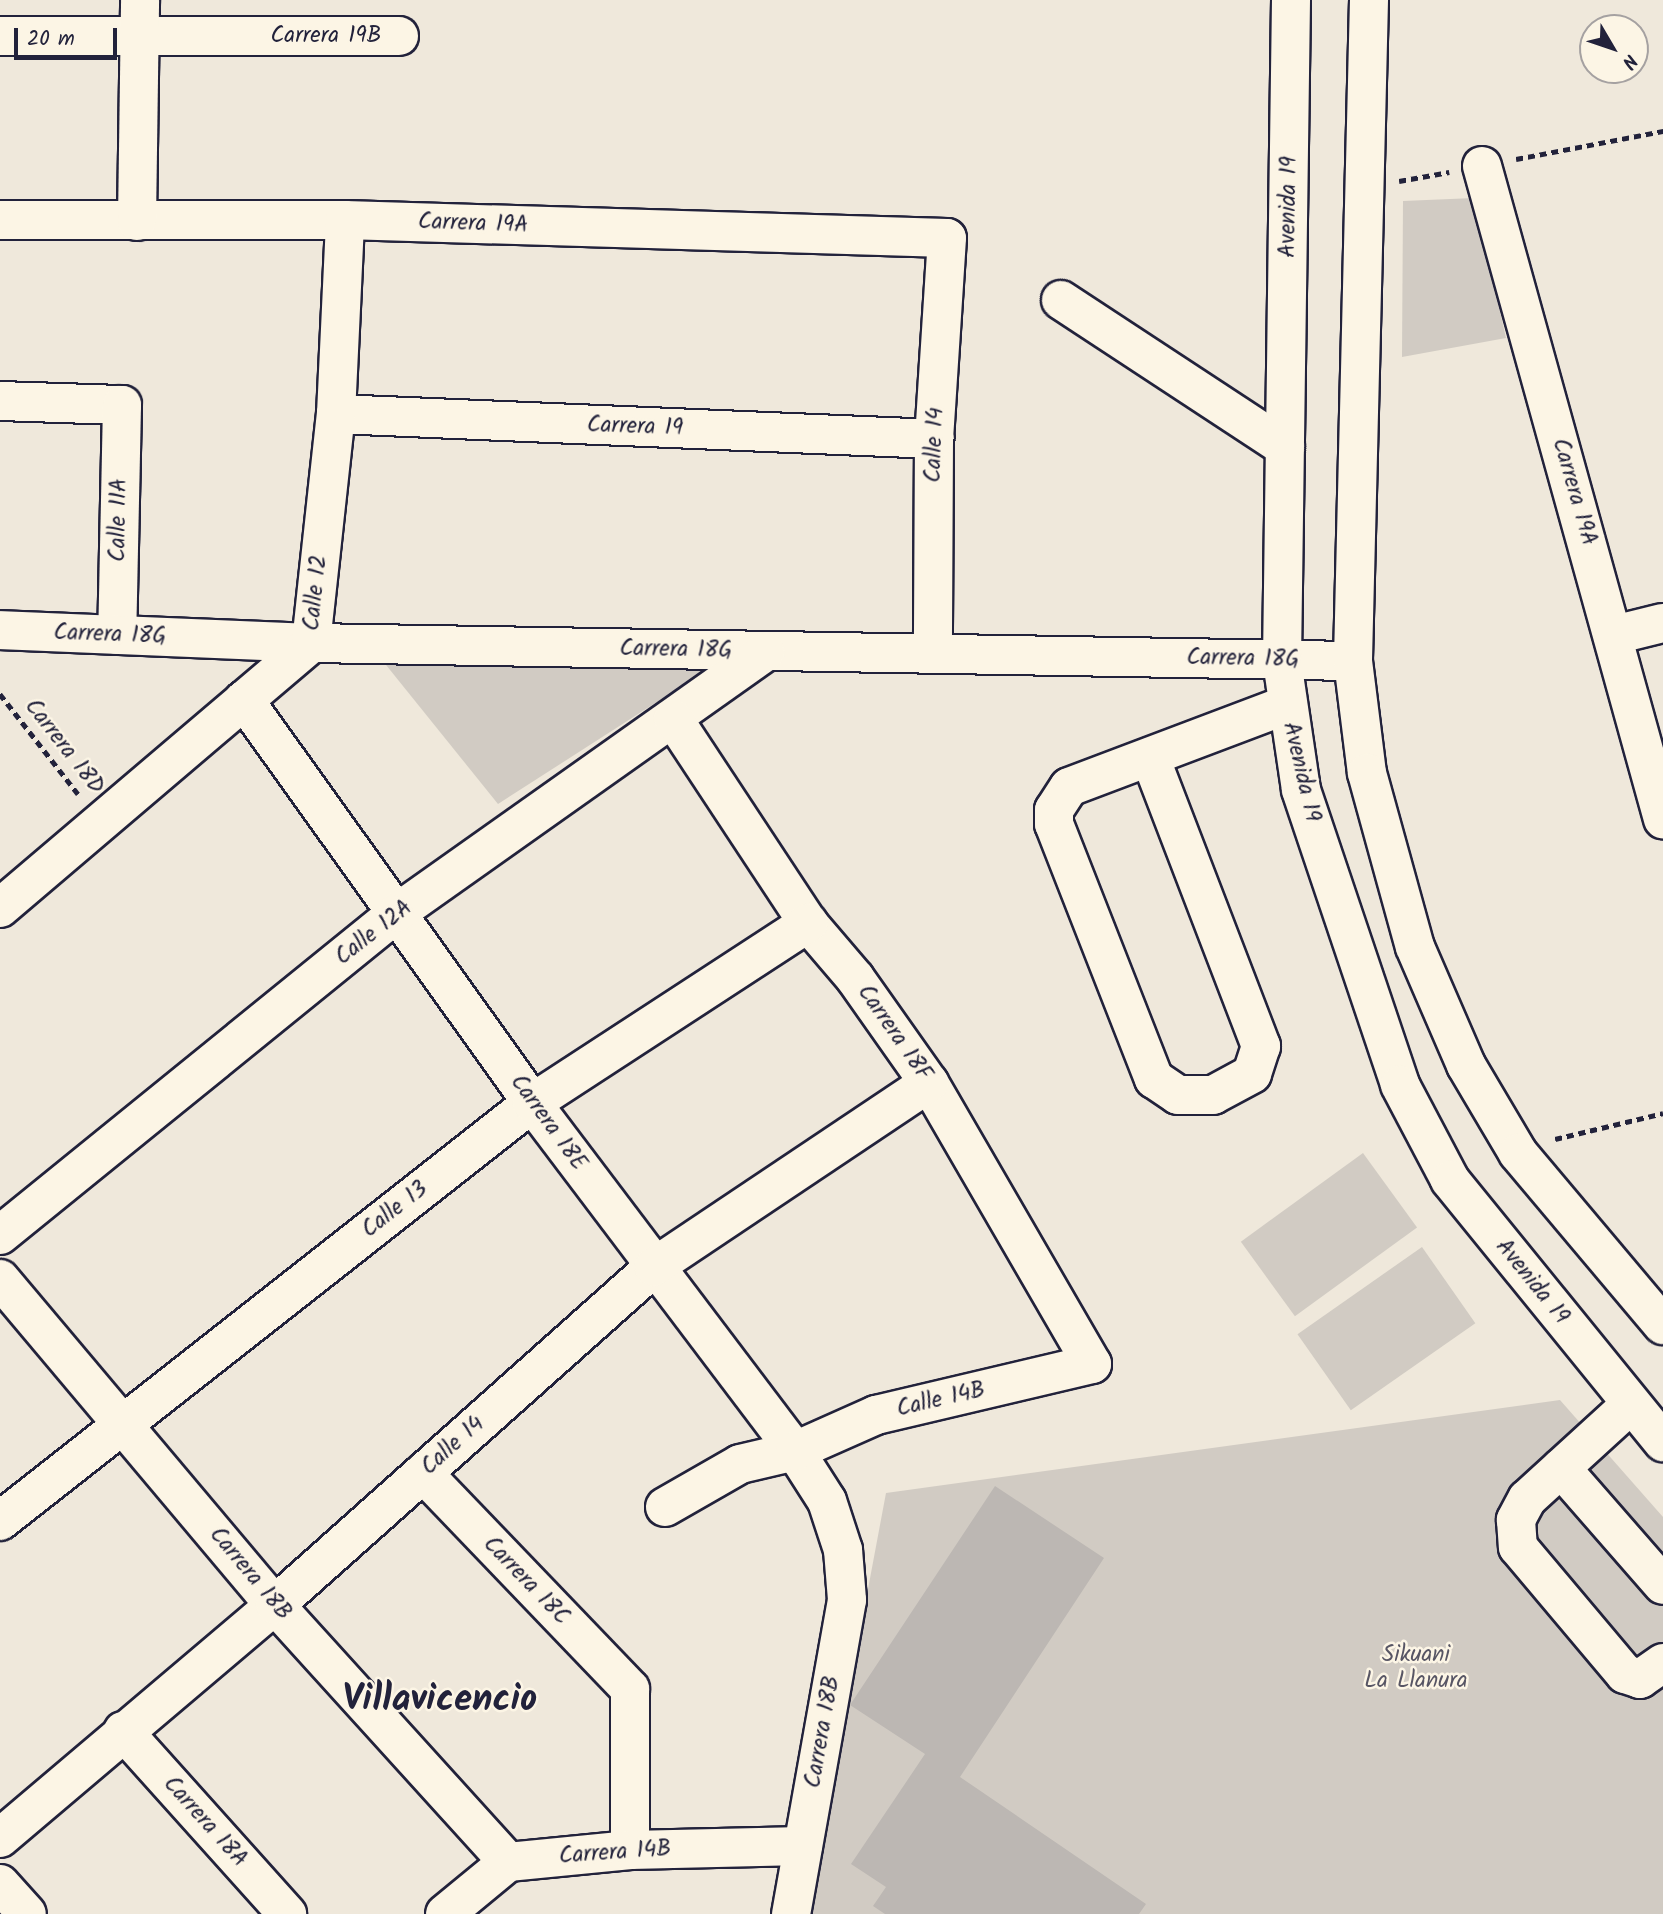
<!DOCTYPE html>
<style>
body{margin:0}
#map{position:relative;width:1663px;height:1914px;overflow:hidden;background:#efe8db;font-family:Kalam,sans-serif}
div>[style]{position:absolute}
.green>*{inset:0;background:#d1cbc3;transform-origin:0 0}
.building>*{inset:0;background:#bcb7b3}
.path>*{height:4.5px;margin-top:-2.25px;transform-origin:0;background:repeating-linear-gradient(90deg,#22223b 0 7px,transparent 0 12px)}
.roads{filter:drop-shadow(2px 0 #22223b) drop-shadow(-2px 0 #22223b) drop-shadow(0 2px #22223b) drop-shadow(0 -2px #22223b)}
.minor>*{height:38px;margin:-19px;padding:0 19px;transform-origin:19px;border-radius:19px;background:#fcf5e5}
.major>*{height:38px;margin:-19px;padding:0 19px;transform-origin:19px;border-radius:19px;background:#fcf5e5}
span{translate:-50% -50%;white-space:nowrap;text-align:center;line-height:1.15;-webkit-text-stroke:5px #fcf5e5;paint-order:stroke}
.street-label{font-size:23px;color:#22223b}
.park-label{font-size:23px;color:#575564}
.town-label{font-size:37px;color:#22223b;font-weight:700}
.north{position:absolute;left:1579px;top:14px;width:70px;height:70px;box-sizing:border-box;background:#fcf5e5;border:2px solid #a5a1a1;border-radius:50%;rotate:129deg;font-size:19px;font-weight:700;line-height:28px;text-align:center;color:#22223b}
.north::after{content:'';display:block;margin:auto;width:24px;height:32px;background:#22223b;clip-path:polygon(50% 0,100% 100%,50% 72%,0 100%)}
.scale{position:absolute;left:14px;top:28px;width:103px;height:32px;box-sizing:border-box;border:4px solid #22223b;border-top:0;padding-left:9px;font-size:21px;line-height:24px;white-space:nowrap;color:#22223b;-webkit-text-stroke:5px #fcf5e5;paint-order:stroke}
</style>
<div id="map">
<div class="green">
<i style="clip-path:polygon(1474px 198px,1506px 338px,1402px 357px,1403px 201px)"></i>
<i style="clip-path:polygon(378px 655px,719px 662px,498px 804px)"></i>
<i style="left:1363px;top:1153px;width:92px;height:151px;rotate:54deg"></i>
<i style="left:1422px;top:1247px;width:93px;height:152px;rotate:55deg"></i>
<i style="clip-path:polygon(1560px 1400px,1663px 1517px,1663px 1914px,807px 1914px,886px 1493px)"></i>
</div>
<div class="building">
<i style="clip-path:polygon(995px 1486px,1104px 1558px,960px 1777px,1146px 1904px,1139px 1914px,885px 1914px,873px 1906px,886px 1887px,851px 1864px,925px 1754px,850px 1705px)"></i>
</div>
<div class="path">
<i style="left:1516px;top:159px;width:150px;rotate:-10.8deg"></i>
<i style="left:1399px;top:181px;width:51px;rotate:-10.2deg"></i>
<i style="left:0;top:694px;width:127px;rotate:52deg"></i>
<i style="left:1555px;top:1139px;width:111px;rotate:-13.5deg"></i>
</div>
<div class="roads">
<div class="minor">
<i style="left:0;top:36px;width:399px"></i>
<i style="left:1482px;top:166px;width:678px;rotate:74.51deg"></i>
<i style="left:0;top:220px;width:345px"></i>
<i style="left:345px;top:220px;width:602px;rotate:1.71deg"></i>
<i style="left:947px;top:238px;width:201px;rotate:93.7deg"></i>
<i style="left:934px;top:439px;width:213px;rotate:90.3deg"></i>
<i style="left:137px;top:221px;width:221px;rotate:-89.2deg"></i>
<i style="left:1061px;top:300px;width:268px;rotate:33.3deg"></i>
<i style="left:0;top:401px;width:122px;rotate:1.9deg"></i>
<i style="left:122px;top:405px;width:230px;rotate:91.2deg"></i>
<i style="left:336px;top:414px;width:599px;rotate:2.39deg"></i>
<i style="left:0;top:630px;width:311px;rotate:2.4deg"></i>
<i style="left:311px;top:643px;width:1042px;rotate:0.99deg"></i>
<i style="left:1614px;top:635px;width:50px;rotate:-13.8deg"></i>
<i style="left:244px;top:700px;width:495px;rotate:54.4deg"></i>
<i style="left:532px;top:1103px;width:436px;rotate:52.9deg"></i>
<i style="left:795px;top:1451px;width:59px;rotate:57.4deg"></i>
<i style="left:827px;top:1501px;width:52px;rotate:71.9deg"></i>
<i style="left:843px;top:1550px;width:50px;rotate:85.4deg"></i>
<i style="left:847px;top:1600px;width:319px;rotate:100.1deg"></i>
<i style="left:1150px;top:757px;width:310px;rotate:69deg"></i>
<i style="left:1261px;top:1046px;width:29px;rotate:108deg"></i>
<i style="left:1252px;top:1074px;width:44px;rotate:151.7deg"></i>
<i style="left:1213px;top:1095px;width:35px;rotate:180deg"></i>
<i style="left:1178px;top:1095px;width:29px;rotate:-146deg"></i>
<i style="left:1154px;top:1079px;width:274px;rotate:-111.4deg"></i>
<i style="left:1054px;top:824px;width:14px;rotate:-90deg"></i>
<i style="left:1054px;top:810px;width:27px;rotate:-57deg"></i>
<i style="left:1069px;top:787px;width:232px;rotate:-20.7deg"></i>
<i style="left:0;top:908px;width:409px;rotate:-40.4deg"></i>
<i style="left:311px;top:643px;width:230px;rotate:-83.8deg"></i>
<i style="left:336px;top:414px;width:194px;rotate:-87.3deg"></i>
<i style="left:0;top:1235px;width:513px;rotate:-39.06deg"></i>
<i style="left:398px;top:912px;width:450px;rotate:-35.3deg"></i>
<i style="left:0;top:1279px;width:426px;rotate:49.9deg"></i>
<i style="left:275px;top:1605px;width:347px;rotate:47.8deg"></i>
<i style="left:1630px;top:1405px;width:139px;rotate:137.6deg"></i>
<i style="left:1527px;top:1499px;width:24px;rotate:118deg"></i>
<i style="left:1516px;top:1520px;width:27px;rotate:86deg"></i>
<i style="left:1518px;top:1547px;width:166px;rotate:49.9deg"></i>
<i style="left:1625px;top:1674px;width:16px;rotate:18deg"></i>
<i style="left:1640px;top:1679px;width:28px;rotate:-35deg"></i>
<i style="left:1561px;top:1468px;width:155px;rotate:48.9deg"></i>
<i style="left:423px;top:1473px;width:299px;rotate:46.2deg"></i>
<i style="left:630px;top:1689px;width:161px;rotate:90deg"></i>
<i style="left:665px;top:1507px;width:86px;rotate:-29.8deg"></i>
<i style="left:740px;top:1464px;width:57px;rotate:-13.3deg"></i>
<i style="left:795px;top:1451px;width:89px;rotate:-24deg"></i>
<i style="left:876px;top:1415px;width:222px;rotate:-13.3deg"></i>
<i style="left:1092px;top:1364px;width:325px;rotate:-120.1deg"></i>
<i style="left:929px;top:1083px;width:128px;rotate:-125.2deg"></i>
<i style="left:855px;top:978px;width:72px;rotate:-130.5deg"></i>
<i style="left:808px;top:923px;width:245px;rotate:-123.4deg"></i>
<i style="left:0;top:1521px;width:677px;rotate:-38.16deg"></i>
<i style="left:532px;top:1103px;width:330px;rotate:-33.1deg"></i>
<i style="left:123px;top:1731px;width:246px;rotate:48.1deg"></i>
<i style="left:0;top:1838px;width:360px;rotate:-40.3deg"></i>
<i style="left:275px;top:1605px;width:508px;rotate:-41.73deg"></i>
<i style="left:654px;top:1267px;width:331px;rotate:-33.8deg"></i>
<i style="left:0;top:1884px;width:40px;rotate:48deg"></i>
<i style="left:445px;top:1914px;width:82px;rotate:-39.5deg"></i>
<i style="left:508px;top:1862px;width:123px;rotate:-5.6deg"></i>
<i style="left:630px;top:1850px;width:173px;rotate:-1.3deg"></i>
</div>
<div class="major">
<i style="left:1291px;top:0;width:661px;rotate:90.78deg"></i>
<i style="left:1282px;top:661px;width:130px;rotate:81.6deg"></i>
<i style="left:1301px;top:790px;width:311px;rotate:71.4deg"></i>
<i style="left:1400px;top:1085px;width:107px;rotate:62.2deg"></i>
<i style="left:1450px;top:1180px;width:338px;rotate:50.9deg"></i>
<i style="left:1369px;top:0;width:661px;rotate:91.39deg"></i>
<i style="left:1353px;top:661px;width:113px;rotate:82.9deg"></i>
<i style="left:1367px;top:773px;width:180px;rotate:74.6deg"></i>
<i style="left:1415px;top:947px;width:129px;rotate:66.6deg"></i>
<i style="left:1466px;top:1065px;width:102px;rotate:59.4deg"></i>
<i style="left:1518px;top:1153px;width:225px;rotate:49.9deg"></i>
</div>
</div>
<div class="street-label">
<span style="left:326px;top:36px">Carrera 19B</span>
<span style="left:1289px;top:207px;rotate:-89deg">Avenida 19</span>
<span style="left:473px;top:224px;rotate:2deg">Carrera 19A</span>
<span style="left:635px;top:427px;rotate:2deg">Carrera 19</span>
<span style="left:935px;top:445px;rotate:-88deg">Calle 14</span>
<span style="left:1574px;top:492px;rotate:74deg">Carrera 19A</span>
<span style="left:119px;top:520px;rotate:-89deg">Calle 11A</span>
<span style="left:316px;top:593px;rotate:-84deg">Calle 12</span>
<span style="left:110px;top:635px;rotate:2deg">Carrera 18G</span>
<span style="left:676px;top:650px;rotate:1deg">Carrera 18G</span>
<span style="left:1243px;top:659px;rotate:1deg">Carrera 18G</span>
<span style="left:64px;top:747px;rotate:52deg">Carrera 18D</span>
<span style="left:1301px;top:772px;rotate:77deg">Avenida 19</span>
<span style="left:374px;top:933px;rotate:-38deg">Calle 12A</span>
<span style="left:894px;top:1033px;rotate:55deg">Carrera 18F</span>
<span style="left:548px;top:1123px;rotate:54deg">Carrera 18E</span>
<span style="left:395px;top:1210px;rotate:-38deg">Calle 13</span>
<span style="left:1532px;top:1282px;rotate:51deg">Avenida 19</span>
<span style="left:941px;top:1400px;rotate:-13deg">Calle 14B</span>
<span style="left:453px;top:1446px;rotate:-42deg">Calle 14</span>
<span style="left:250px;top:1574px;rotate:50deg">Carrera 18B</span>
<span style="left:526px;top:1581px;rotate:46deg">Carrera 18C</span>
<span style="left:823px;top:1732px;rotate:-80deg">Carrera 18B</span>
<span style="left:205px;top:1822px;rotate:48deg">Carrera 18A</span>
<span style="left:615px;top:1853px;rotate:-4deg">Carrera 14B</span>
</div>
<div class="park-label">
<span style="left:1416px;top:1668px">Sikuani<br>La Llanura</span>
</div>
<div class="town-label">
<span style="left:440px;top:1701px">Villavicencio</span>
</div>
<div class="north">N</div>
<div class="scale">20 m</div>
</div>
